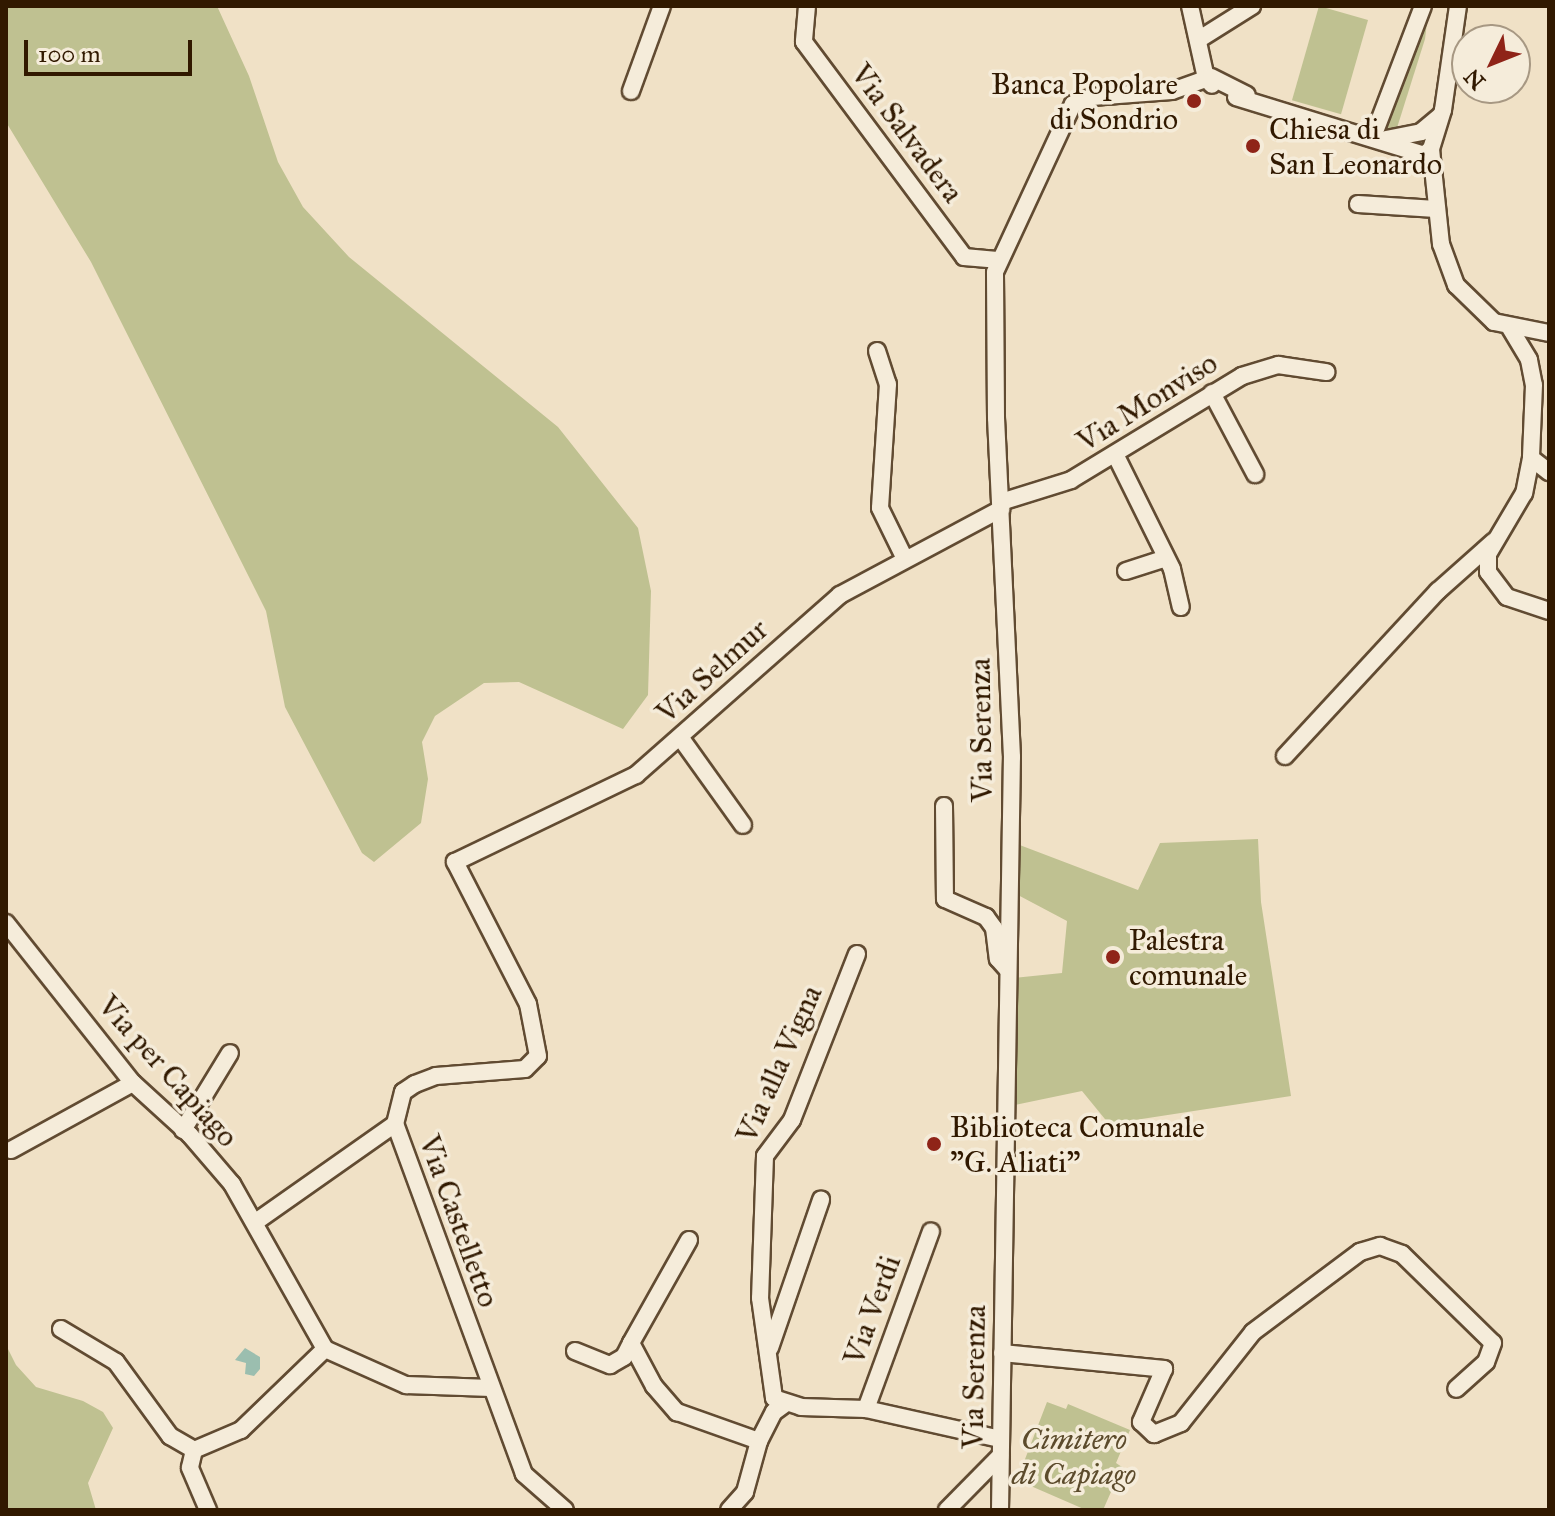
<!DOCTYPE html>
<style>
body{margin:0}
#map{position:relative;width:1555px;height:1516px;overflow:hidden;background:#f0e1c6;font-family:"IM FELL Great Primer",serif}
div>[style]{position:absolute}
.green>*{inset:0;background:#bfc191;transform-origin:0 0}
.water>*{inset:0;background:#9bbeaf}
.roads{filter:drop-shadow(2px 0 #614b32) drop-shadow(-2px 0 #614b32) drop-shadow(0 2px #614b32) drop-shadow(0 -2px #614b32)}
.minor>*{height:16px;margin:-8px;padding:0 8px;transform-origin:8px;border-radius:8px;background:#f5ecda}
.dots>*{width:22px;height:22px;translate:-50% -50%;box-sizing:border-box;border:4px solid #f5ecda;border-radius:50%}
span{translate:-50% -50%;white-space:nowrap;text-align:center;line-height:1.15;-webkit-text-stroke:7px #f5ecda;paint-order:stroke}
.poi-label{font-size:30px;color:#311900}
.right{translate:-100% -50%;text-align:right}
.left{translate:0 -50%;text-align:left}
.street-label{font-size:30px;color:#311900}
.park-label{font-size:30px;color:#5c4b2c;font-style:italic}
.frame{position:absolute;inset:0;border:8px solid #311900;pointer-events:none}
.north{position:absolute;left:1451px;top:24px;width:80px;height:80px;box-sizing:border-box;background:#f5ecda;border:2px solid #a79883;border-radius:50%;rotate:227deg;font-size:22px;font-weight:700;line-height:32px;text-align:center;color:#311900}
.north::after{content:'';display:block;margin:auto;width:28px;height:36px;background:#8f2418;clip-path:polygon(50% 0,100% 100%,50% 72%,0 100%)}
.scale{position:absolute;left:24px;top:40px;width:168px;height:36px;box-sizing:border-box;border:4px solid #311900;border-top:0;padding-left:10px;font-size:24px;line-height:28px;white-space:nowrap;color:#311900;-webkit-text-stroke:6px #f5ecda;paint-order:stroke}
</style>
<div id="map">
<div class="green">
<i style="clip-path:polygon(6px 6px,217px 6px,249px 76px,278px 162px,303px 207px,349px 257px,558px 427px,638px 528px,651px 591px,648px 695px,623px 729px,519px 682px,484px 683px,435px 716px,422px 742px,428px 779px,421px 823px,374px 862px,362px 853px,285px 707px,266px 611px,91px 262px,6px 122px)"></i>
<i style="left:1319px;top:6px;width:51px;height:98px;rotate:16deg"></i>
<i style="clip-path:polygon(1429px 6px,1425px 39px,1396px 131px,1381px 129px)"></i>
<i style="clip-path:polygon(1258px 839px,1261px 902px,1291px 1096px,1109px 1124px,1082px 1091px,1010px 1106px,1013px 978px,1062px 973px,1067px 921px,1016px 894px,1017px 844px,1138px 890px,1160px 843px)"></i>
<i style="clip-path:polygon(6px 1345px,16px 1365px,36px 1387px,83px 1401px,103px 1412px,113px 1428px,88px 1483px,96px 1510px,6px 1510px)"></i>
<i style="clip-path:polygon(1047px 1402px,1066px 1409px,1068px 1404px,1130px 1430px,1116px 1463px,1122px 1467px,1103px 1510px,1086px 1510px,1017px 1480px)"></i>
</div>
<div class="water">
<i style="clip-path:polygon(245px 1348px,260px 1357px,260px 1369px,254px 1376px,245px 1374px,246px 1363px,235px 1360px)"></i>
</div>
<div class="roads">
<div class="minor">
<i style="left:807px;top:6px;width:36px;rotate:95deg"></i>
<i style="left:804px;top:42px;width:268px;rotate:53.3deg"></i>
<i style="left:964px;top:257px;width:36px;rotate:5deg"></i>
<i style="left:1190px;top:6px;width:74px;rotate:77.5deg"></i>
<i style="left:1206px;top:78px;width:9px;rotate:49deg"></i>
<i style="left:1198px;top:40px;width:64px;rotate:-32.2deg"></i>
<i style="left:631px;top:91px;width:90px;rotate:-70deg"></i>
<i style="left:1236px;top:97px;width:197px;rotate:17.1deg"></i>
<i style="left:1424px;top:155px;width:9px;rotate:-41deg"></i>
<i style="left:1431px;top:149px;width:41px;rotate:-72.9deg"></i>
<i style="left:1443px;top:110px;width:105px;rotate:-81.8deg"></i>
<i style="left:1373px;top:137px;width:140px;rotate:-69.1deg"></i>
<i style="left:1386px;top:139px;width:36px;rotate:-11deg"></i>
<i style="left:1421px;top:132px;width:25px;rotate:-40deg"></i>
<i style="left:1431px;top:149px;width:96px;rotate:84deg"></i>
<i style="left:1441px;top:244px;width:44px;rotate:69.9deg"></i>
<i style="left:1456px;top:285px;width:53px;rotate:44.2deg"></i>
<i style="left:1494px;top:322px;width:56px;rotate:11.3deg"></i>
<i style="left:1358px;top:204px;width:78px;rotate:3.7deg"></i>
<i style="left:1510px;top:328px;width:37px;rotate:59deg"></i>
<i style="left:1529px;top:360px;width:25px;rotate:79deg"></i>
<i style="left:1534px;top:385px;width:73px;rotate:92.4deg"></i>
<i style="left:1531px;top:458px;width:36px;rotate:101deg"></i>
<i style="left:1524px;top:493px;width:71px;rotate:120.5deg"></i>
<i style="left:1488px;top:554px;width:18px;rotate:90deg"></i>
<i style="left:1488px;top:572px;width:31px;rotate:53deg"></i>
<i style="left:1507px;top:597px;width:44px;rotate:18.4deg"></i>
<i style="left:877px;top:351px;width:35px;rotate:72deg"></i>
<i style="left:888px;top:384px;width:124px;rotate:93.7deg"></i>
<i style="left:880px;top:508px;width:57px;rotate:63.9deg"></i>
<i style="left:1212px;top:393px;width:92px;rotate:62deg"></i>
<i style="left:1116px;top:456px;width:126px;rotate:63.6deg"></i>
<i style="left:1172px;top:569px;width:39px;rotate:77deg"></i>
<i style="left:1531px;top:458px;width:23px;rotate:38deg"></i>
<i style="left:1001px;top:502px;width:73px;rotate:-17.4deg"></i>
<i style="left:1071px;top:480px;width:200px;rotate:-31.3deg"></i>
<i style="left:1242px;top:376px;width:38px;rotate:-17deg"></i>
<i style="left:1278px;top:365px;width:49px;rotate:8.3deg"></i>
<i style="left:1126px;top:571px;width:42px;rotate:-18deg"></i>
<i style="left:680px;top:737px;width:108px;rotate:54.4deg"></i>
<i style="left:1285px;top:756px;width:225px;rotate:-47.2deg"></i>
<i style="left:1438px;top:591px;width:74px;rotate:-41.7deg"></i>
<i style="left:944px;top:806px;width:93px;rotate:89.4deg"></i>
<i style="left:945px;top:899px;width:45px;rotate:23.7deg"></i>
<i style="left:986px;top:917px;width:14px;rotate:54deg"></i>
<i style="left:994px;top:928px;width:31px;rotate:83deg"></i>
<i style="left:998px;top:959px;width:13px;rotate:48deg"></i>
<i style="left:6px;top:923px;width:204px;rotate:51.6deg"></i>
<i style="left:133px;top:1083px;width:77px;rotate:42.4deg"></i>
<i style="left:190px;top:1135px;width:65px;rotate:49.4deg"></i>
<i style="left:232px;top:1184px;width:189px;rotate:60.6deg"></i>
<i style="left:857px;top:954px;width:178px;rotate:111.4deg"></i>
<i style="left:792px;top:1120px;width:45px;rotate:126.9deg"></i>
<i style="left:765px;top:1156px;width:142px;rotate:92deg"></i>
<i style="left:760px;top:1298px;width:101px;rotate:82deg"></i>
<i style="left:774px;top:1398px;width:28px;rotate:18deg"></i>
<i style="left:801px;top:1407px;width:65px;rotate:1.8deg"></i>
<i style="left:866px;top:1409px;width:137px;rotate:12.6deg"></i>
<i style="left:183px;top:1130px;width:90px;rotate:-58.6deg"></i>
<i style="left:11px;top:1150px;width:139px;rotate:-28.8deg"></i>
<i style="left:257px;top:1221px;width:169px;rotate:-35.1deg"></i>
<i style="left:689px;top:1240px;width:118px;rotate:119.4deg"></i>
<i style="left:631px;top:1343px;width:49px;rotate:61.9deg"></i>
<i style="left:654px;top:1386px;width:35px;rotate:49deg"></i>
<i style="left:677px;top:1412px;width:87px;rotate:19.5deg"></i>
<i style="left:61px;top:1329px;width:64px;rotate:31deg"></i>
<i style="left:116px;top:1362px;width:92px;rotate:53.9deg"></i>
<i style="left:170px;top:1436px;width:28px;rotate:30deg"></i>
<i style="left:194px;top:1450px;width:51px;rotate:-23.1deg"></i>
<i style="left:241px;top:1430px;width:117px;rotate:-44deg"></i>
<i style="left:770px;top:1348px;width:157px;rotate:-71deg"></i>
<i style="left:325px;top:1349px;width:89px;rotate:24deg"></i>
<i style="left:406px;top:1385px;width:85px;rotate:2deg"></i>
<i style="left:575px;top:1351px;width:38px;rotate:22deg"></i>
<i style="left:610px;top:1365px;width:16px;rotate:-30deg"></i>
<i style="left:624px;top:1357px;width:16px;rotate:-63deg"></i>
<i style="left:1002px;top:1353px;width:163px;rotate:5.6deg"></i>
<i style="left:1164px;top:1369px;width:58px;rotate:113.5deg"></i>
<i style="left:1141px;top:1422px;width:18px;rotate:43deg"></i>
<i style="left:1154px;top:1434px;width:29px;rotate:-22deg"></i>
<i style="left:1181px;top:1423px;width:116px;rotate:-51.6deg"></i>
<i style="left:1253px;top:1332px;width:134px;rotate:-36.8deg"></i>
<i style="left:1360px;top:1252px;width:21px;rotate:-17deg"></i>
<i style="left:1380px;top:1246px;width:23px;rotate:20deg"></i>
<i style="left:1402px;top:1254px;width:127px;rotate:44.4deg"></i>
<i style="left:1493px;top:1343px;width:20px;rotate:110deg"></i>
<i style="left:1486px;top:1362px;width:40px;rotate:138deg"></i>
<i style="left:866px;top:1409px;width:189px;rotate:-69.9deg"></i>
<i style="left:194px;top:1450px;width:18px;rotate:103deg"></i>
<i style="left:190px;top:1468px;width:46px;rotate:66.8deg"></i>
<i style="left:565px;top:1510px;width:55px;rotate:-138.7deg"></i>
<i style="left:524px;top:1474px;width:373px;rotate:-110.2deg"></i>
<i style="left:395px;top:1124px;width:33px;rotate:-76deg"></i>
<i style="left:403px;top:1092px;width:14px;rotate:-34deg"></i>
<i style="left:415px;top:1084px;width:22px;rotate:-21deg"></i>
<i style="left:436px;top:1076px;width:89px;rotate:-4.5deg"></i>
<i style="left:525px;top:1069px;width:18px;rotate:-45deg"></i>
<i style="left:538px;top:1056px;width:53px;rotate:-100.9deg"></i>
<i style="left:528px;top:1004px;width:160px;rotate:-117.2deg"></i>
<i style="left:455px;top:862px;width:201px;rotate:-25.7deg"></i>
<i style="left:636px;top:775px;width:272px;rotate:-41.4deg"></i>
<i style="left:840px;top:595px;width:183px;rotate:-28.1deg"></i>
<i style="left:729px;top:1510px;width:24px;rotate:-48deg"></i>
<i style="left:745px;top:1492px;width:53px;rotate:-74.6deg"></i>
<i style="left:759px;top:1441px;width:33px;rotate:-63deg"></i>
<i style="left:774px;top:1412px;width:14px;rotate:-36deg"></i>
<i style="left:947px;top:1510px;width:76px;rotate:-45.5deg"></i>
<i style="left:1000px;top:1510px;width:753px;rotate:-89.09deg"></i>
<i style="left:1012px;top:757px;width:339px;rotate:-92.7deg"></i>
<i style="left:996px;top:418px;width:146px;rotate:-90.4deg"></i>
<i style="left:995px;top:272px;width:185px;rotate:-65.1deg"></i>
<i style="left:1073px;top:104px;width:20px;rotate:-20deg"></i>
<i style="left:1092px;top:97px;width:80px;rotate:-4.3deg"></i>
<i style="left:1172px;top:91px;width:41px;rotate:-19.7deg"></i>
<i style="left:1211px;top:77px;width:40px;rotate:26.6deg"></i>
</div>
</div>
<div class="dots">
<i style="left:1194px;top:101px;background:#8f2418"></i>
<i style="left:1253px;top:146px;background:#8f2418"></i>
<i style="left:1113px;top:957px;background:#8f2418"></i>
<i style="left:934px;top:1144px;background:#8f2418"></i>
</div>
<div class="poi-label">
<span class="right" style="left:1178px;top:101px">Banca Popolare<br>di Sondrio</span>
<span class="left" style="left:1269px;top:146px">Chiesa di<br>San Leonardo</span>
<span class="left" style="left:1129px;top:957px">Palestra<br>comunale</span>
<span class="left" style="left:950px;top:1144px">Biblioteca Comunale<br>"G. Aliati"</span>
</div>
<div class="street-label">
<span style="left:907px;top:133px;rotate:53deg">Via Salvadera</span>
<span style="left:1147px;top:402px;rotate:-32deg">Via Monviso</span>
<span style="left:712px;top:671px;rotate:-42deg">Via Selmur</span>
<span style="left:981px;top:730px;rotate:-91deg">Via Serenza</span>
<span style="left:779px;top:1064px;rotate:-66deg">Via alla Vigna</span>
<span style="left:168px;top:1071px;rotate:48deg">Via per Capiago</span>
<span style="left:459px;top:1221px;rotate:70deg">Via Castelletto</span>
<span style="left:872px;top:1310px;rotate:-70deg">Via Verdi</span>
<span style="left:974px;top:1377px;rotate:-89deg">Via Serenza</span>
</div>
<div class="park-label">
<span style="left:1074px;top:1456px">Cimitero<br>di Capiago</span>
</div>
<div class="frame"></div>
<div class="north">N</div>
<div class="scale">100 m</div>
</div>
